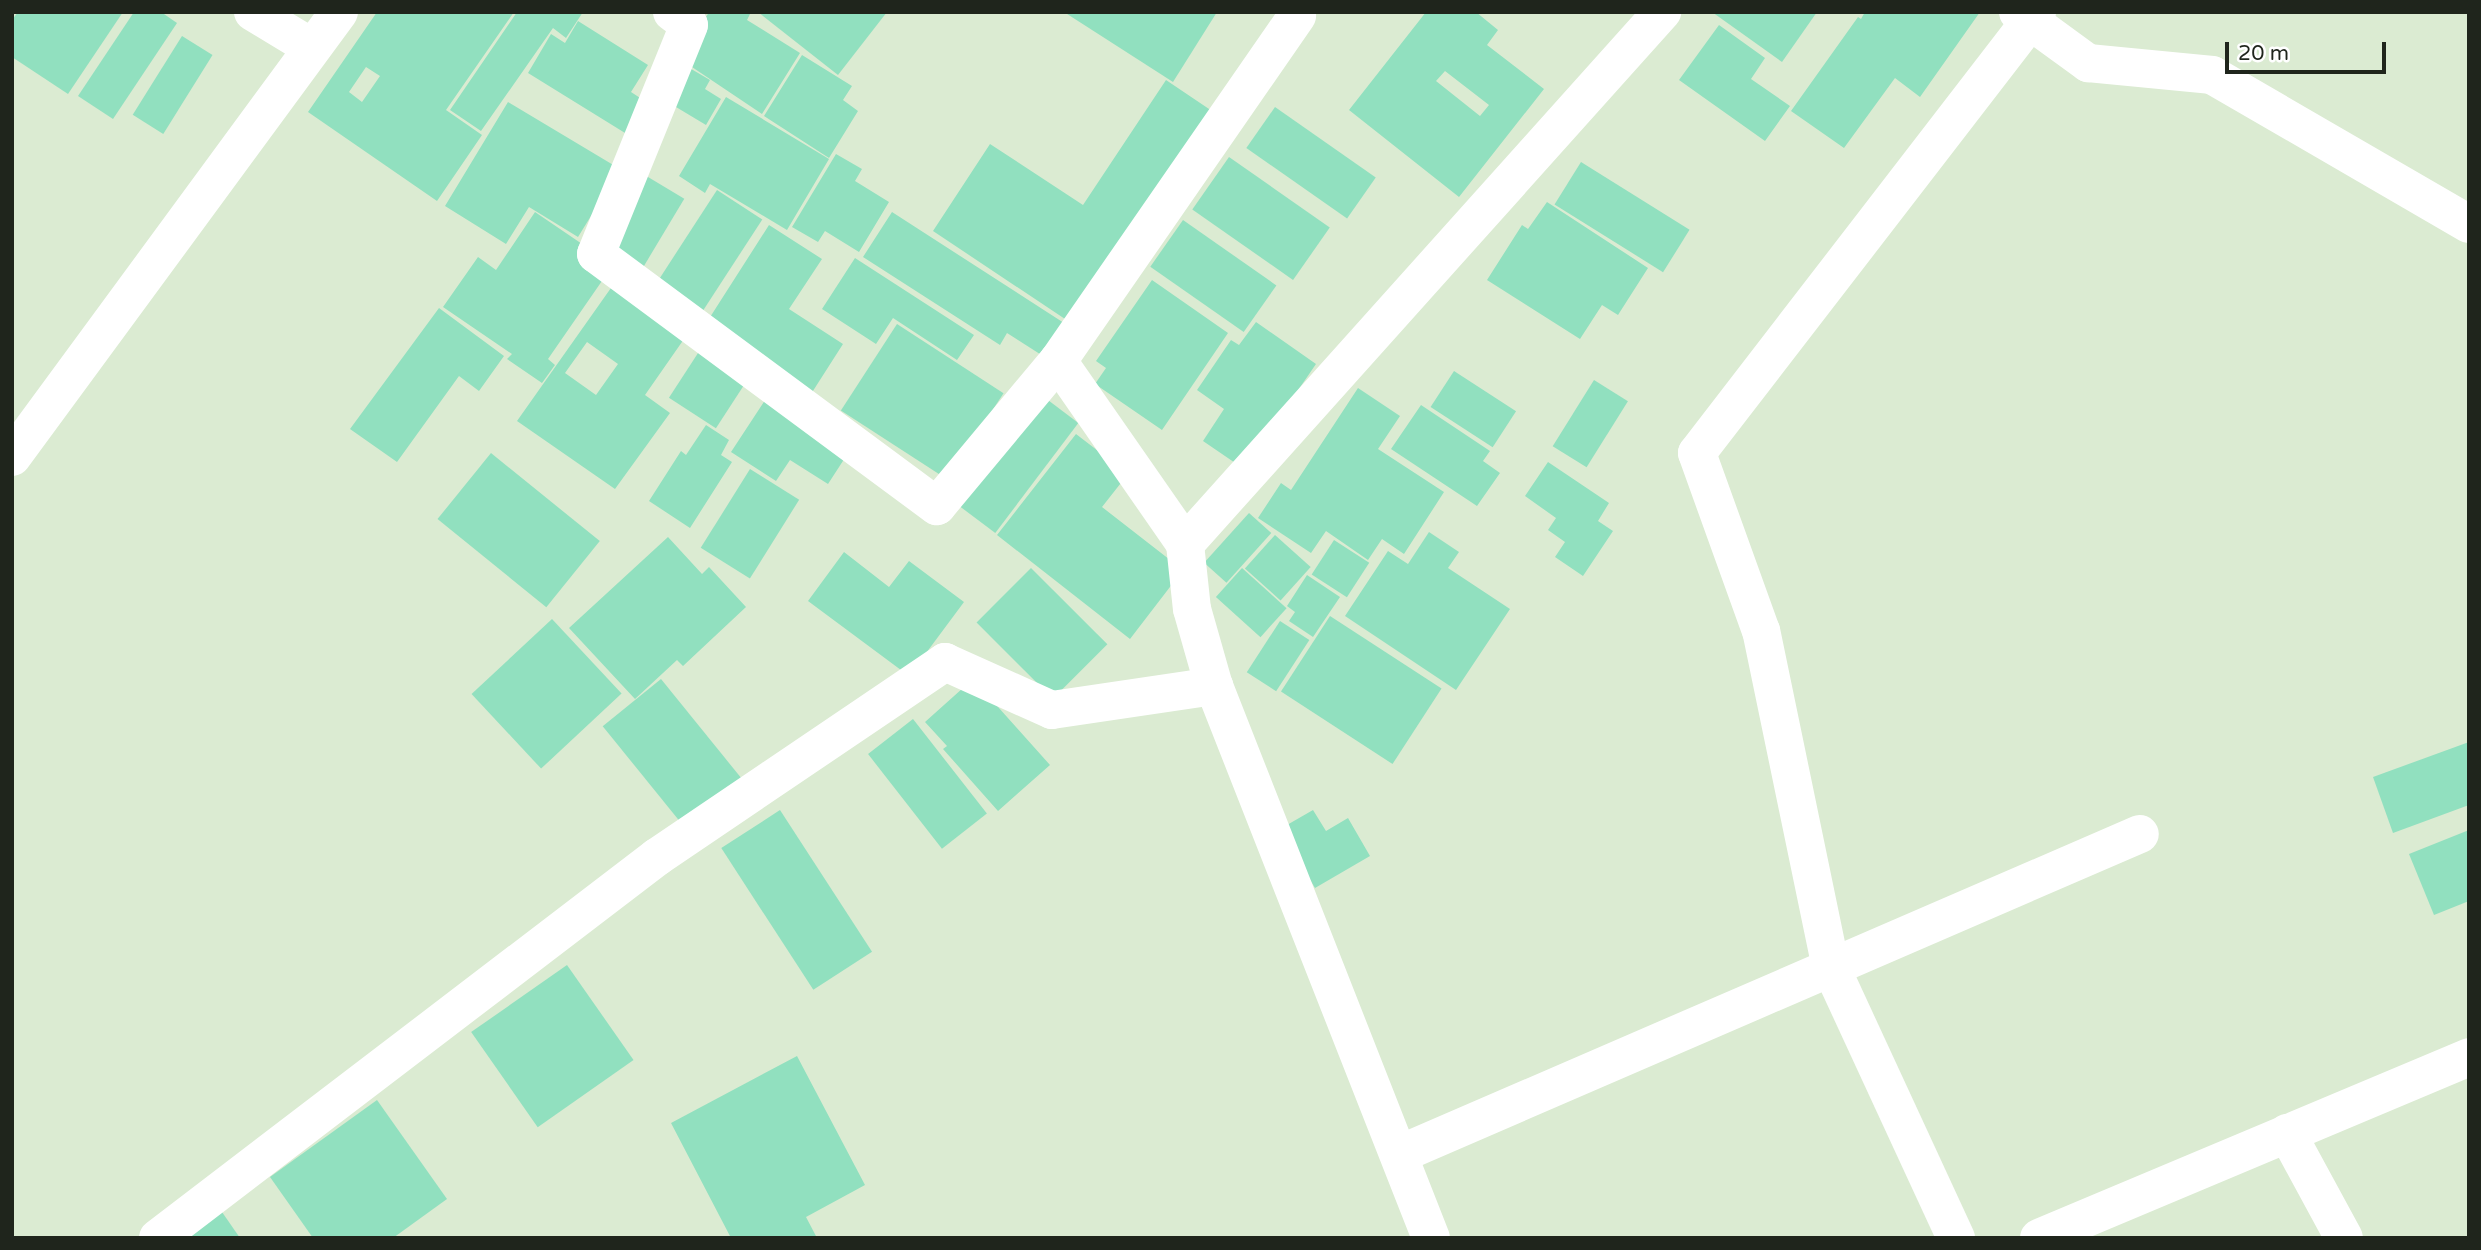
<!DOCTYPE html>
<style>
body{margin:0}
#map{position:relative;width:2481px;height:1250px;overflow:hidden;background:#dbebd2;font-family:"Varela Round",sans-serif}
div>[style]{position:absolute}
.building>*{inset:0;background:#91e0bf;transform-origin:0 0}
.street>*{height:38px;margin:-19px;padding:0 19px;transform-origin:19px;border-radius:19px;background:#fff}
span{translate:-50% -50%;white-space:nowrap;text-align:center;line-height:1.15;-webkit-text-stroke:5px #fff;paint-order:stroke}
.frame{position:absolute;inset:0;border:14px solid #1f251c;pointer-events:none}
.scale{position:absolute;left:2225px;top:42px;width:161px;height:32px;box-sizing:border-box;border:4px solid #1f251c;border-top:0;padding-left:9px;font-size:21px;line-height:24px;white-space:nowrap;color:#1f251c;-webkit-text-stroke:5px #fff;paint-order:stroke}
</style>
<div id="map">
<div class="building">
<i style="clip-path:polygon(18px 12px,123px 12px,68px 94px,12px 57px,12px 20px)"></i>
<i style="clip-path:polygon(134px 12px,161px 12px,177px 23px,113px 119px,78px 96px)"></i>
<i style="clip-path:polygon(evenodd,377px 12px,514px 12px,446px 110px,482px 135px,437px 201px,308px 112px,377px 12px,366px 67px,380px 76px,362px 102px,349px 92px,366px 67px)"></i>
<i style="clip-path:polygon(517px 12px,583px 12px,566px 38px,553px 28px,481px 131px,450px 110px)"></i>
<i style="clip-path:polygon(709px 12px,746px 12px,750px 14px,747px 20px,800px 53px,762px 114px,686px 63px,692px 41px)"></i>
<i style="clip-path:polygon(758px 12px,887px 12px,838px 75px)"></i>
<i style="clip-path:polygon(1064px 12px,1217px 12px,1173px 82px)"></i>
<i style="clip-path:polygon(evenodd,1426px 12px,1476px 12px,1498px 30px,1487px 45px,1544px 89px,1459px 197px,1349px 110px,1426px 12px,1445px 71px,1489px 105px,1480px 116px,1436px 81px,1445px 71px)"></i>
<i style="clip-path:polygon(1712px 12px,1817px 12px,1782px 62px)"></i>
<i style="clip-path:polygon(1865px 12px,1980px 12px,1920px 97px,1895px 78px,1844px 148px,1791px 111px,1858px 17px,1861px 19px)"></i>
<i style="clip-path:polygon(578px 21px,648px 65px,631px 92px,657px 109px,638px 141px,528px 73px,551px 34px,565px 43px)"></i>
<i style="clip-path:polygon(1719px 25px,1765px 58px,1751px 79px,1790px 106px,1765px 141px,1679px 80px)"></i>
<i style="left:182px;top:36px;width:36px;height:93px;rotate:32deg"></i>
<i style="clip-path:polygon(802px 55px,852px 86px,843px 100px,858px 111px,829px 158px,764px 116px)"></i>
<i style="clip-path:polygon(681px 63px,710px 80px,705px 89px,721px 99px,706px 125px,661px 98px)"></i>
<i style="clip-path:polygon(1166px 80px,1212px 111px,1071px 323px,933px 231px,990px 144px,1083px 205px)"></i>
<i style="clip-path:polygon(726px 97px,829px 159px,787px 230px,710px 184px,705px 193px,679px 176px)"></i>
<i style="clip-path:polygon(508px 102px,620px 169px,578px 237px,529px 207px,506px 244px,445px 206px)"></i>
<i style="left:1275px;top:107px;width:123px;height:50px;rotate:35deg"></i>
<i style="clip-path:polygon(836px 154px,862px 169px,855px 181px,889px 202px,859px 252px,825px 231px,818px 242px,792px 227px)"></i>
<i style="left:1229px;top:157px;width:123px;height:64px;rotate:35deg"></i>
<i style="left:1581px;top:162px;width:128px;height:50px;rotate:32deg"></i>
<i style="left:638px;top:171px;width:54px;height:85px;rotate:31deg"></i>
<i style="left:717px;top:190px;width:54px;height:109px;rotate:33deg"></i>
<i style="clip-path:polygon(1547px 202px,1648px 268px,1618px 315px,1602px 305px,1580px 339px,1487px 280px,1522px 225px,1528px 229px)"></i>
<i style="clip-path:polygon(535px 212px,613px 265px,548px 359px,555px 365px,542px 383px,507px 359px,512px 354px,443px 307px,478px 257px,496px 270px)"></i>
<i style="clip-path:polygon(892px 212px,1064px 323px,1043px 356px,1007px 333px,1000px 345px,863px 257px)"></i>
<i style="left:1183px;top:220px;width:114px;height:57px;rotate:35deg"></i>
<i style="clip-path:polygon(769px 225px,822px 259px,789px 309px,843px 344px,811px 394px,705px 325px)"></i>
<i style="clip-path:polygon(855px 258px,974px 335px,957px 360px,893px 318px,876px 344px,822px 309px)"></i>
<i style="clip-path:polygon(evenodd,618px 278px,691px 329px,645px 395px,670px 413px,615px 489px,517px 421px,618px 278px,587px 342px,618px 364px,596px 395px,565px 373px,587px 342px)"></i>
<i style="clip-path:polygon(1152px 280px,1228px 333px,1162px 430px,1095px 384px,1106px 368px,1096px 361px)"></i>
<i style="clip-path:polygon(439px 308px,504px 356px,479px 391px,459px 376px,397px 462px,350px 429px)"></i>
<i style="clip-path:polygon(1256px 322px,1316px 364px,1244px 469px,1203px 441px,1224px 409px,1197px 390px,1231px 340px,1239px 345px)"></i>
<i style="left:897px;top:324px;width:127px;height:103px;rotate:33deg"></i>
<i style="left:700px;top:350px;width:56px;height:57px;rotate:33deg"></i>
<i style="left:1454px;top:371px;width:74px;height:43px;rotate:33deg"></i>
<i style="left:1594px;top:380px;width:40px;height:78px;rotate:32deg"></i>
<i style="clip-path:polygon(1358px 388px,1400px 416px,1378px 449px,1444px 492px,1404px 554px,1382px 539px,1368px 560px,1326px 531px,1311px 553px,1258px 518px,1281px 483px,1291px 490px)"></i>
<i style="clip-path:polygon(769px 394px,852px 447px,828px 484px,790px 460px,776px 481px,731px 452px)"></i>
<i style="left:1040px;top:394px;width:48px;height:138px;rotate:37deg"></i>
<i style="clip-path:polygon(1421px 405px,1490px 451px,1483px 461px,1500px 473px,1477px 506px,1391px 449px)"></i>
<i style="clip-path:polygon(706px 425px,729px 440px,721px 455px,732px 462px,690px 528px,649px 501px,681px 451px,686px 455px)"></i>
<i style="clip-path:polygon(1076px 434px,1128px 474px,1102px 507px,1183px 570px,1130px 639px,997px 535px)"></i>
<i style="left:491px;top:453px;width:140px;height:85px;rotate:39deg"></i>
<i style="clip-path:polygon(1548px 462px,1609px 503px,1598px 521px,1613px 531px,1583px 576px,1555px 557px,1565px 542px,1548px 530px,1556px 518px,1525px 496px)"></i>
<i style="left:750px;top:469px;width:58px;height:93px;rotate:32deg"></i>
<i style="left:1249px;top:513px;width:30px;height:67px;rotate:42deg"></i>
<i style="clip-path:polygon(1429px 532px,1459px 552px,1448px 568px,1510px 609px,1456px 690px,1345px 616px,1388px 551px,1408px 564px)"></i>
<i style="left:1275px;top:535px;width:48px;height:45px;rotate:42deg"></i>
<i style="clip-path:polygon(668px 537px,702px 574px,709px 567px,746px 607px,683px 666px,677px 660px,635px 699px,569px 628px)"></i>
<i style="left:1334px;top:540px;width:42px;height:41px;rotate:33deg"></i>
<i style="clip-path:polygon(844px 552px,889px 587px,909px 561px,964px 602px,909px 676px,808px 601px)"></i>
<i style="left:1031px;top:568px;width:108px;height:77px;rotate:45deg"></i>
<i style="left:1242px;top:568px;width:60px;height:39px;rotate:42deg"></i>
<i style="clip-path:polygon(1307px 575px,1340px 597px,1313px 637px,1289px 621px,1295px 612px,1287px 606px)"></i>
<i style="left:1330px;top:616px;width:133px;height:90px;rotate:33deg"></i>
<i style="left:552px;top:619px;width:102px;height:110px;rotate:47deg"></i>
<i style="left:1280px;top:621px;width:35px;height:61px;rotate:33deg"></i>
<i style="left:661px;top:679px;width:131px;height:75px;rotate:51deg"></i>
<i style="clip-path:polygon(973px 679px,1050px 765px,998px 811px,943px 749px,947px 746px,925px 722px)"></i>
<i style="left:913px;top:719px;width:120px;height:57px;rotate:52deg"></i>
<i style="clip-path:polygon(2469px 742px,2469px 805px,2393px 833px,2373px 777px)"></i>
<i style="left:780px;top:810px;width:169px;height:70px;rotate:57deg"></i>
<i style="clip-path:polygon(1313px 810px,1326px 831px,1348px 818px,1370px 856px,1315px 888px,1280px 829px)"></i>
<i style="clip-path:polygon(2469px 830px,2469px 901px,2434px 915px,2409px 854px)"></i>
<i style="left:567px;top:965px;width:116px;height:117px;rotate:55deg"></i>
<i style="clip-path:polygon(797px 1056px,865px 1185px,806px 1217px,817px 1238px,731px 1238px,671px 1123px)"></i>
<i style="clip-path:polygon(377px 1100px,447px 1199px,393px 1238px,313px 1238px,270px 1177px)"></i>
<i style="clip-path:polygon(222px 1212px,240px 1238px,186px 1238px)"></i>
</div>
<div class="street">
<i style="left:253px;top:12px;width:68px;rotate:31.1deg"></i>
<i style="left:672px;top:12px;width:21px;rotate:37deg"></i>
<i style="left:689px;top:25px;width:247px;rotate:112.1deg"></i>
<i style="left:596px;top:254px;width:424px;rotate:36.5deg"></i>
<i style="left:937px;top:506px;width:189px;rotate:-50.2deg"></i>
<i style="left:1058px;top:361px;width:420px;rotate:-55.3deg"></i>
<i style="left:2018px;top:12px;width:87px;rotate:36.1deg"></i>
<i style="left:2088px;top:63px;width:125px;rotate:5.5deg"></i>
<i style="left:2212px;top:75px;width:297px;rotate:30.1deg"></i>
<i style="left:1058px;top:361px;width:223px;rotate:55.2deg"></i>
<i style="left:1185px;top:544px;width:65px;rotate:83.9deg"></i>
<i style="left:1192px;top:609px;width:80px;rotate:74.1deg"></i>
<i style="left:12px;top:457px;width:552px;rotate:-53.69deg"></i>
<i style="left:1185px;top:544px;width:715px;rotate:-48.12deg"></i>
<i style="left:2287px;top:1133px;width:119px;rotate:61.5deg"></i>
<i style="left:1400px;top:1154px;width:806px;rotate:-23.39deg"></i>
<i style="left:158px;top:1238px;width:628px;rotate:-37.36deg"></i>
<i style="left:657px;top:857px;width:348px;rotate:-34.1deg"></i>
<i style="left:945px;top:662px;width:117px;rotate:24.2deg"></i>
<i style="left:1052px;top:710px;width:164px;rotate:-8.4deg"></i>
<i style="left:1214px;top:686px;width:593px;rotate:68.54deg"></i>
<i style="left:1956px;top:1238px;width:298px;rotate:-114.8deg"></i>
<i style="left:1831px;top:968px;width:344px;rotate:-101.7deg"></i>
<i style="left:1761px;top:631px;width:189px;rotate:-109.8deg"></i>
<i style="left:1697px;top:453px;width:557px;rotate:-52.37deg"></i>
<i style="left:2039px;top:1238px;width:467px;rotate:-22.8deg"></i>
</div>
<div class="frame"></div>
<div class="scale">20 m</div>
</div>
